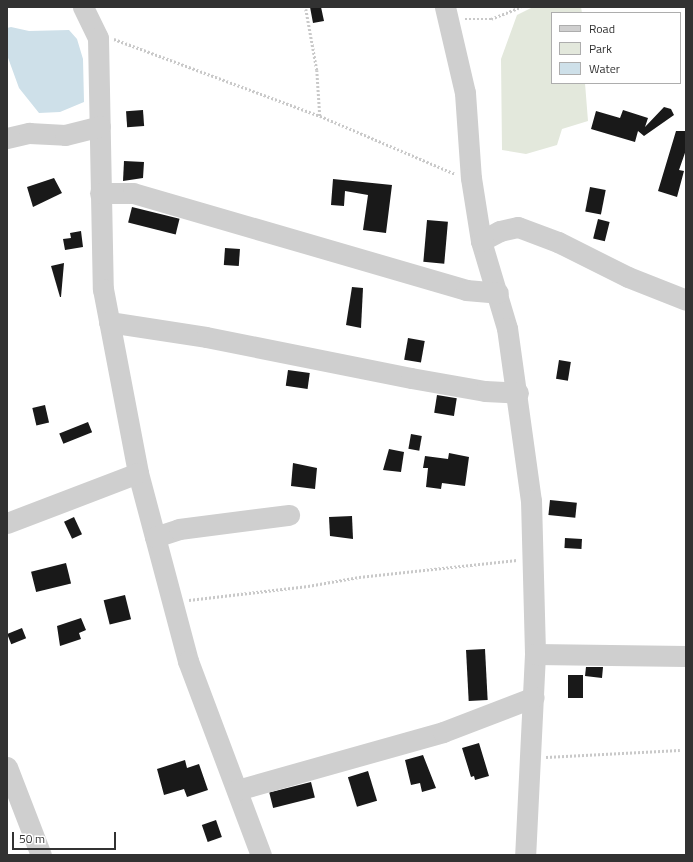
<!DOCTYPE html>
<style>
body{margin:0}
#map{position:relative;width:693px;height:862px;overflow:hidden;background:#fff;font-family:"Titillium Web",sans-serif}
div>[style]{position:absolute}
.green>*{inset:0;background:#e3e8dc}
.water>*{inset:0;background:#cee0e9}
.building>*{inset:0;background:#191919;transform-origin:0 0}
.path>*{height:2.5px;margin-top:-1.25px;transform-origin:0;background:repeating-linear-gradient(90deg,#c9c9c9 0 2px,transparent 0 4px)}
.minor>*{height:21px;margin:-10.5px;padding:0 10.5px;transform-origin:10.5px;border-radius:10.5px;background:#cfcfcf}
span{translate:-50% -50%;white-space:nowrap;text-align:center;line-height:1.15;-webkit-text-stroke:4px #fff;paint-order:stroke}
.frame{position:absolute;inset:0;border:8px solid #323232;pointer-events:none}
.legend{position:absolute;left:551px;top:12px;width:130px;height:72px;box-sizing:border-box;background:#fff;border:1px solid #adadad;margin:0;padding:5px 7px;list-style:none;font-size:12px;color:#323232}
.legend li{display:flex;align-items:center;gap:8px;height:20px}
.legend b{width:20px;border:1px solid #adadad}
.scale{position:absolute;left:12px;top:832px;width:104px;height:18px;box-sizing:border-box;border:2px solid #323232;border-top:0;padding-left:5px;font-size:12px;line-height:14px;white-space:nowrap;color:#323232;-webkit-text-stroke:3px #fff;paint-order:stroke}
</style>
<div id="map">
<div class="green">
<i style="clip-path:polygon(533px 7px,581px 7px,582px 13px,552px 13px,552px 83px,585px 83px,588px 121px,562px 129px,557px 145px,526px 154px,502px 150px,501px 59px,517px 15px)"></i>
</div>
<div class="water">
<i style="clip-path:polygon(11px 27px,29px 31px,69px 30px,77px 39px,83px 59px,84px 102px,60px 112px,39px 113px,19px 88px,7px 55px,7px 28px)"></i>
</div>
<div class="building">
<i style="clip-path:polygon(310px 7px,321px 7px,324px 21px,313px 23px)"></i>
<i style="clip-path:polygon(664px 107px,671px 109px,674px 115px,644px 136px,638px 131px,635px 142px,591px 129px,596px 111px,620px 118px,623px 110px,648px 118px,645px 127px)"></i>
<i style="left:143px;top:110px;width:16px;height:17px;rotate:86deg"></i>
<i style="clip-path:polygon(676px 131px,686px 131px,686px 150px,679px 170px,684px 171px,677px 197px,658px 191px)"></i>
<i style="clip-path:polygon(124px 161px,144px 162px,143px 178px,123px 181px)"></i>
<i style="clip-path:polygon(54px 178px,62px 193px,33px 207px,27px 187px)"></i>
<i style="clip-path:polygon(333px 179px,392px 185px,386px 233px,363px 230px,368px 195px,345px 191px,344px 206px,331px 205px)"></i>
<i style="left:590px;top:187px;width:16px;height:25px;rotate:11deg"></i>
<i style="left:132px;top:207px;width:49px;height:16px;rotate:14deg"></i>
<i style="left:598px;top:219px;width:12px;height:20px;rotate:14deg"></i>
<i style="left:427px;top:220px;width:21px;height:42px;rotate:5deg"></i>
<i style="clip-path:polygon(81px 231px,83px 247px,65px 250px,63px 239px,71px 238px,70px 233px)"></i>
<i style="left:225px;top:248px;width:15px;height:17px;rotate:4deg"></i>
<i style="clip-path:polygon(64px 263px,61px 297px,60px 297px,51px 266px)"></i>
<i style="clip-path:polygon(352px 287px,363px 288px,361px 328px,346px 325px)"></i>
<i style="left:408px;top:338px;width:17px;height:22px;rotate:10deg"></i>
<i style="left:559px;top:360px;width:12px;height:19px;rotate:9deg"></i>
<i style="left:288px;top:370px;width:22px;height:16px;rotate:8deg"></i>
<i style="left:437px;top:395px;width:20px;height:18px;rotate:9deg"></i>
<i style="left:45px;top:405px;width:18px;height:13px;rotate:77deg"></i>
<i style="left:88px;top:422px;width:11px;height:31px;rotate:68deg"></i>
<i style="left:411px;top:434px;width:11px;height:15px;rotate:10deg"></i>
<i style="clip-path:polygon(389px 449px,404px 452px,401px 472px,383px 470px)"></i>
<i style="clip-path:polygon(449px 453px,469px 457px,465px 486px,442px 483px,441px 489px,426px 487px,428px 468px,423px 468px,425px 456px,448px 459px)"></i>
<i style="clip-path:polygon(293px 463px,317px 468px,315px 489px,291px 486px)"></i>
<i style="left:550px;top:500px;width:27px;height:15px;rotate:6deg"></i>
<i style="clip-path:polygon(352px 516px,353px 539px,330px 536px,329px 517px)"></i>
<i style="left:74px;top:517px;width:19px;height:11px;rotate:65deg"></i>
<i style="left:565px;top:538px;width:17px;height:10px;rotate:3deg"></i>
<i style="left:66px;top:563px;width:21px;height:36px;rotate:76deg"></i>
<i style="left:125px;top:595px;width:25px;height:22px;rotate:76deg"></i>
<i style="clip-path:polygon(81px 618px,86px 630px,79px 633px,81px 639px,60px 646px,57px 626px)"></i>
<i style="left:22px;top:628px;width:11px;height:16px;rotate:68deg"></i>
<i style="left:485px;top:649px;width:51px;height:19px;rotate:87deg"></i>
<i style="clip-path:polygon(586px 667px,603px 667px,602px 678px,585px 676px)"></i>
<i style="left:568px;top:675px;width:15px;height:23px"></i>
<i style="clip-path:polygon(479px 743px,489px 776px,475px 780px,474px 776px,471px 777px,462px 748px)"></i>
<i style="clip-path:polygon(423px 755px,436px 788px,422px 792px,420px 783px,411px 785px,405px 760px)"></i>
<i style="clip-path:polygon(185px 760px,187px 768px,199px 764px,208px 790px,187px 797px,184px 789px,164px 795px,157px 769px)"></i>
<i style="left:368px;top:771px;width:31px;height:21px;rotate:73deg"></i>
<i style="left:311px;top:782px;width:16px;height:43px;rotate:76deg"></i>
<i style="left:216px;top:820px;width:18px;height:15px;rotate:71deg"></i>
</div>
<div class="path">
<i style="left:306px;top:9px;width:62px;rotate:79.8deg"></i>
<i style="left:317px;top:70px;width:46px;rotate:86.3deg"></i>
<i style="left:465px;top:19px;width:26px"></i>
<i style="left:491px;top:19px;width:32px;rotate:-22deg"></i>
<i style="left:114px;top:39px;width:220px;rotate:20.5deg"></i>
<i style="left:320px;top:116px;width:147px;rotate:23.2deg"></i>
<i style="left:189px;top:600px;width:120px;rotate:-6.7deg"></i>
<i style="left:308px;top:586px;width:52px;rotate:-10deg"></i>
<i style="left:359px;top:577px;width:159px;rotate:-6.1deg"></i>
<i style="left:546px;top:757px;width:134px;rotate:-3deg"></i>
</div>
<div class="minor">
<i style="left:83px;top:7px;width:34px;rotate:64deg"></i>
<i style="left:98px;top:38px;width:251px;rotate:88.9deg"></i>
<i style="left:103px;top:289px;width:187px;rotate:79.2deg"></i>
<i style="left:138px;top:473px;width:195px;rotate:75.1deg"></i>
<i style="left:188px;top:661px;width:207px;rotate:69.4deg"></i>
<i style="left:445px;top:7px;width:88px;rotate:76.9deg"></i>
<i style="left:465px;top:93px;width:85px;rotate:86deg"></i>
<i style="left:471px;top:178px;width:64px;rotate:81deg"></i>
<i style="left:481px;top:241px;width:91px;rotate:73.4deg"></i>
<i style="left:507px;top:328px;width:174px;rotate:82.1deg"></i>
<i style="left:531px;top:500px;width:154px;rotate:88.5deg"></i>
<i style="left:535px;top:654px;width:201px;rotate:92.8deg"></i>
<i style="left:7px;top:138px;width:23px;rotate:-13deg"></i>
<i style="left:29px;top:133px;width:36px;rotate:3deg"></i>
<i style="left:65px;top:135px;width:36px;rotate:-14deg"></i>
<i style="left:100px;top:193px;width:33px"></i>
<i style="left:133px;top:193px;width:347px;rotate:16.2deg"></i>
<i style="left:466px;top:290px;width:32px;rotate:5deg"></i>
<i style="left:481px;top:241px;width:21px;rotate:-28deg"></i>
<i style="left:500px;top:231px;width:18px;rotate:-13deg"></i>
<i style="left:518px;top:227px;width:43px;rotate:20.6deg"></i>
<i style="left:558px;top:242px;width:78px;rotate:26.6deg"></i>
<i style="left:628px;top:277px;width:62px;rotate:21.6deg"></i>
<i style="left:109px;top:322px;width:98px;rotate:8.8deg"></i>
<i style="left:206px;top:337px;width:209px;rotate:11.3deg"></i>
<i style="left:411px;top:378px;width:75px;rotate:10deg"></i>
<i style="left:485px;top:391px;width:33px;rotate:3deg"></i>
<i style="left:7px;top:523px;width:140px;rotate:-20.9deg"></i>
<i style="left:155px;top:537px;width:25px;rotate:-18deg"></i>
<i style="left:179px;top:529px;width:111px;rotate:-7.3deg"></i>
<i style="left:535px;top:654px;width:151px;rotate:0.8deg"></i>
<i style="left:7px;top:767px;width:94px;rotate:68.9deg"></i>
<i style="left:237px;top:790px;width:214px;rotate:-15.7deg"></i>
<i style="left:443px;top:732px;width:97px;rotate:-21deg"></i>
</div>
<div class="frame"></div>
<ul class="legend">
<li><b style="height:5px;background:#cfcfcf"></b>Road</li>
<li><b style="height:11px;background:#e3e8dc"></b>Park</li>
<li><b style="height:11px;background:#cee0e9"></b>Water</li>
</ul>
<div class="scale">50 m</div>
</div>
